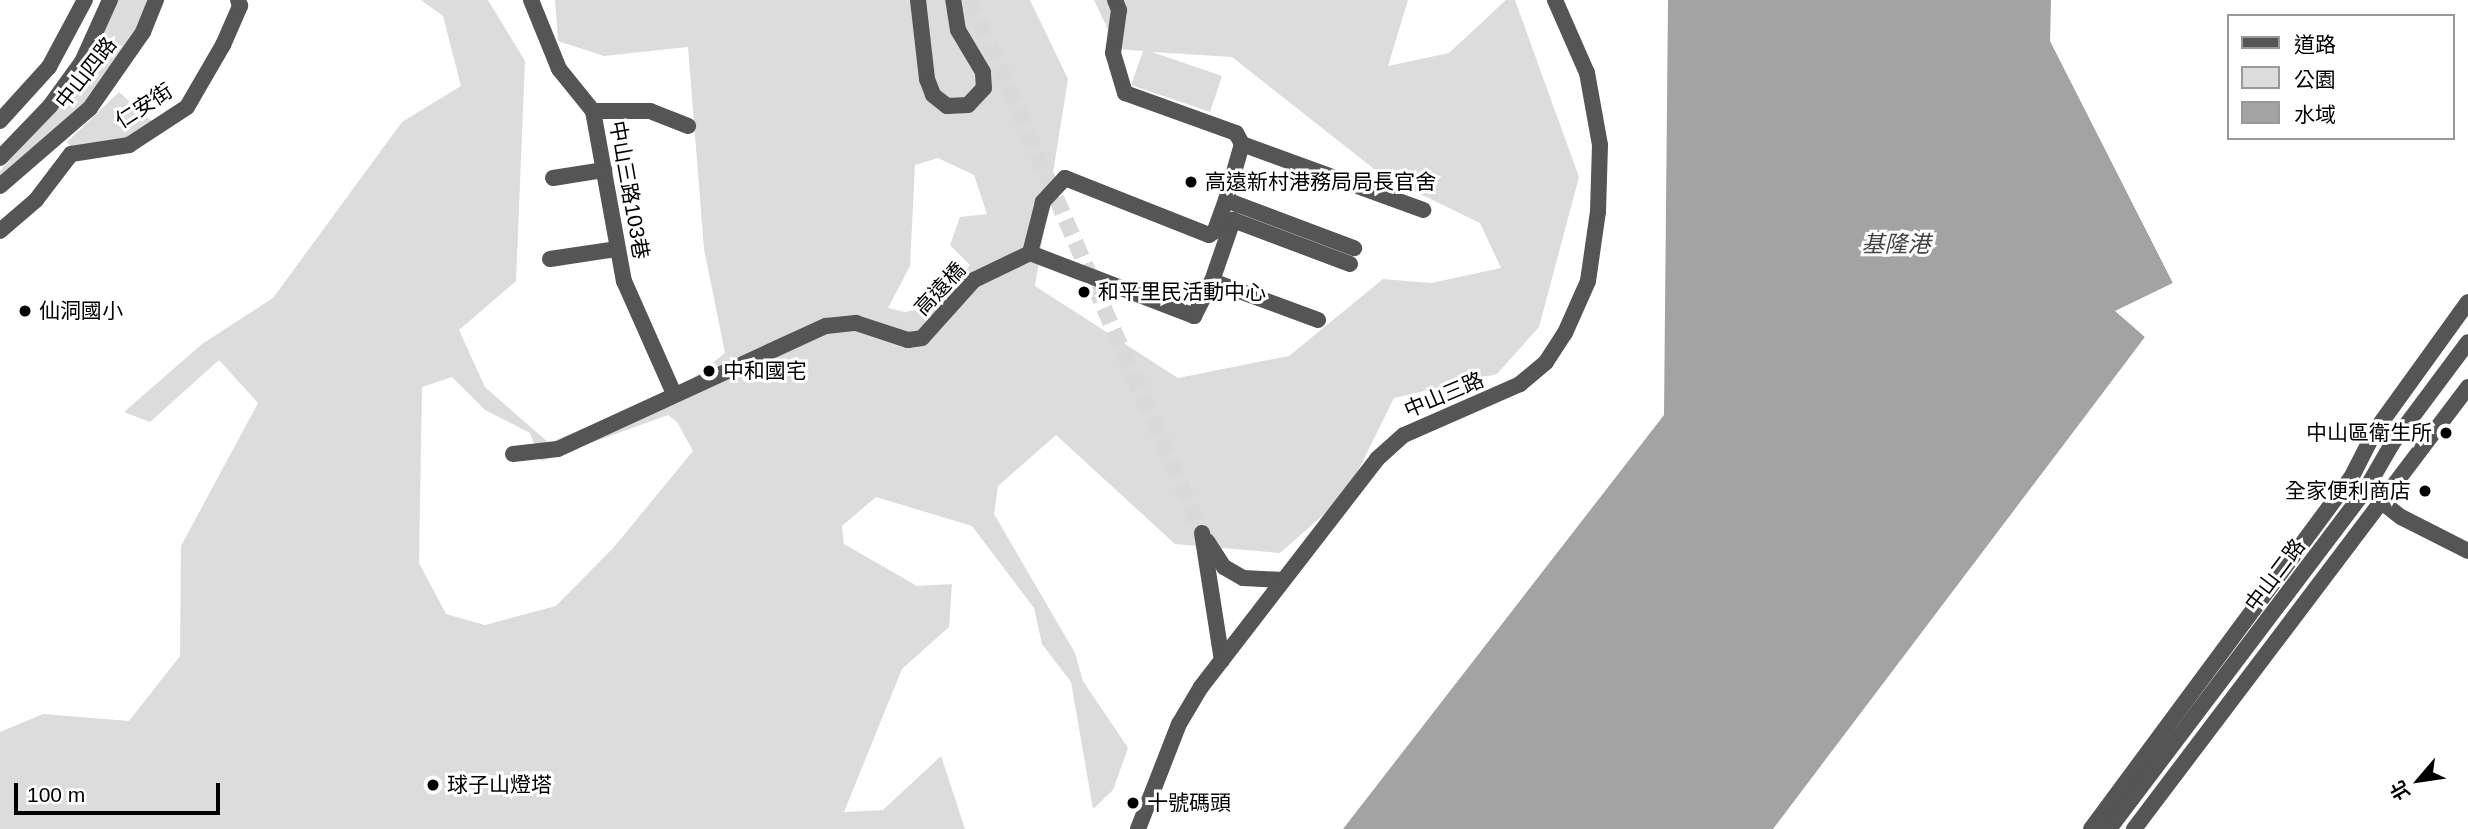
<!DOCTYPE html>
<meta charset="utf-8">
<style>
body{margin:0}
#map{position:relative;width:2468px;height:829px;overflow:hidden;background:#fff;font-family:Arial,"Noto Sans TC",sans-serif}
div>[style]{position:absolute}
.green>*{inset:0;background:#dcdcdc}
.water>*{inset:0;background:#a3a3a3}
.pier>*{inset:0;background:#fff}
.minor-tunnel>*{height:16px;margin-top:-8px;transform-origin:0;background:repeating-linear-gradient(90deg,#d9d9d9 0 16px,transparent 0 24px)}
.minor>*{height:16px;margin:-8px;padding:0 8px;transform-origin:8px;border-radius:8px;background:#555}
.dots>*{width:19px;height:19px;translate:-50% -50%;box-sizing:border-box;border:4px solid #fff;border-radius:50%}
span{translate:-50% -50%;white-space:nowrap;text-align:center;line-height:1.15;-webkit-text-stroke:6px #fff;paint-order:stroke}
.street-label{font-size:21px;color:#000}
.poi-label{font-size:21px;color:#000}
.left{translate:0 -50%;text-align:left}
.right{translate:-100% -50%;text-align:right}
.water-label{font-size:23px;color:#444;font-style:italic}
.legend{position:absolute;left:2227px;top:14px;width:228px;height:126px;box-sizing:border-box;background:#fff;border:2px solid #999;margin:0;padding:9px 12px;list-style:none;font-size:21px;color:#000}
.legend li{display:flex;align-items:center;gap:14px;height:35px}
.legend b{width:35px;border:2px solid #999}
.north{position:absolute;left:2384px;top:745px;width:70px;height:70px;-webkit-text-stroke:5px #fff;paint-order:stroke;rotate:241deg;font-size:19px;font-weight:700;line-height:28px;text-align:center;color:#000}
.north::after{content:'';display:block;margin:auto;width:24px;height:32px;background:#000;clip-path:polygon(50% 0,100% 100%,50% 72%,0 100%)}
.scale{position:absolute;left:14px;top:783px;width:206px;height:32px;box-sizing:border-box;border:4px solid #000;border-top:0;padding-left:9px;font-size:21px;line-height:24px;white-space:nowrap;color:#000;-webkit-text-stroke:5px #fff;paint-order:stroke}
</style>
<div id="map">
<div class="green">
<i style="clip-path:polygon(118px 0,147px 0,142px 18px,94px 93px,48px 142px,0 177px,0 171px,82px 79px)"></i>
<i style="clip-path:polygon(evenodd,421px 0,488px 0,525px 61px,516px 281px,459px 330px,485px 387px,549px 443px,684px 385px,725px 353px,704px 249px,688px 47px,604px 56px,558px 41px,555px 0,1030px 0,1068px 79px,1035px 286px,1178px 378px,1289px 356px,1383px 279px,1431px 283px,1501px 268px,1480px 223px,1383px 176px,1232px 57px,1152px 52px,1222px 76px,1210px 112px,1131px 85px,1143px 51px,1117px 49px,1094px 0,1408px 0,1388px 66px,1449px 53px,1506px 0,1515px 0,1579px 177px,1539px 327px,1497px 374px,1394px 398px,1346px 495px,1280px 553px,1175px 544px,1056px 435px,998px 486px,994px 514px,1075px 653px,1083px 681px,1128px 748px,1113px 790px,1093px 809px,1071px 682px,1042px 644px,1034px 608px,972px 526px,876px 497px,842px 526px,844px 544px,917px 586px,952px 584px,949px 627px,902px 669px,844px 812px,883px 810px,941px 756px,965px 829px,0 829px,0 732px,43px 714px,129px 721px,180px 656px,181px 546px,258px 403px,219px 360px,150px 422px,124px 412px,202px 344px,273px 298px,402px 122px,461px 86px,443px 16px,421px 0,938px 158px,974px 175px,987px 214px,960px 217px,950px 245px,970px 265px,934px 306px,905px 312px,888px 308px,910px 266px,915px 165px,938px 158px,421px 0,452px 377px,485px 410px,530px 433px,541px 461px,668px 415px,677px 422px,693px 451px,614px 547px,556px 606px,485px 625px,446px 614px,419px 563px,422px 387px,452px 377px)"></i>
<i style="clip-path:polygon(119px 92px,156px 125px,127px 143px,74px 150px,67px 142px)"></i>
</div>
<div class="water">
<i style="clip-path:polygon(1668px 0,2051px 0,2050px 41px,2173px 283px,2116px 311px,2145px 337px,1773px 829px,1343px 829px,1664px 415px)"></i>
</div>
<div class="pier">
<i style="clip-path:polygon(2052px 0,2054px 40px,2176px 284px,2121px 312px,2148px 339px,1895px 673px,2145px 337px,2115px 311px,2173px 283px,2051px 42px)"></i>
</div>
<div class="minor-tunnel">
<i style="left:970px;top:0;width:581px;rotate:66.48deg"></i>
</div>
<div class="minor">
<i style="left:531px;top:0;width:74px;rotate:67.9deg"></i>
<i style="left:559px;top:69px;width:54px;rotate:51deg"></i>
<i style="left:593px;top:111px;width:173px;rotate:79.7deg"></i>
<i style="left:624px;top:281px;width:124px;rotate:66.1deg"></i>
<i style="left:918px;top:0;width:80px;rotate:83.5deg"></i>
<i style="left:927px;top:79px;width:17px;rotate:69deg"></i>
<i style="left:933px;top:95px;width:18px;rotate:38deg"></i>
<i style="left:947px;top:106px;width:21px;rotate:-3deg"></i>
<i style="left:968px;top:105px;width:23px;rotate:-47deg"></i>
<i style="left:984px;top:88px;width:16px;rotate:-94deg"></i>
<i style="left:983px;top:72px;width:49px;rotate:-120.8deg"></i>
<i style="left:958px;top:30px;width:30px;rotate:-99deg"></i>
<i style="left:1115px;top:0;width:11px;rotate:68deg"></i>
<i style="left:1119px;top:10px;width:43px;rotate:97.9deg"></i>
<i style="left:1113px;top:53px;width:42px;rotate:73.3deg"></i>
<i style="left:1125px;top:93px;width:118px;rotate:19.8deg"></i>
<i style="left:1236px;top:133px;width:13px;rotate:61deg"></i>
<i style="left:1242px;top:144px;width:58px;rotate:105.9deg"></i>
<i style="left:1226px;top:200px;width:33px;rotate:110deg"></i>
<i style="left:1215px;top:231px;width:7px;rotate:146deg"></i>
<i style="left:1209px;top:235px;width:155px;rotate:-158.4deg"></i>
<i style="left:1065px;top:178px;width:33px;rotate:133deg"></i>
<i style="left:1043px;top:202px;width:53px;rotate:104.3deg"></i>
<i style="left:1030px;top:253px;width:176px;rotate:21deg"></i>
<i style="left:1194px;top:316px;width:39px;rotate:-63deg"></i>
<i style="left:1212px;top:281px;width:113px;rotate:20.2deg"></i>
<i style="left:593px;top:111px;width:57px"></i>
<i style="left:650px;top:111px;width:41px;rotate:21.5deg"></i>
<i style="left:0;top:121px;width:73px;rotate:-47.8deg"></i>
<i style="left:49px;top:67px;width:76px;rotate:-61.8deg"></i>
<i style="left:1242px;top:144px;width:193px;rotate:20deg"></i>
<i style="left:0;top:158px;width:72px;rotate:-46.1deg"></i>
<i style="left:50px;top:106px;width:54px;rotate:-54deg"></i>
<i style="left:82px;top:62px;width:68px;rotate:-65.7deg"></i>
<i style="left:553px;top:178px;width:52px;rotate:-8.9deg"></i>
<i style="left:0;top:186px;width:119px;rotate:-40.9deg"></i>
<i style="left:90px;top:108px;width:93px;rotate:-55.1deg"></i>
<i style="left:143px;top:32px;width:35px;rotate:-68deg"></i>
<i style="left:1226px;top:200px;width:137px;rotate:20.6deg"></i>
<i style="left:0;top:231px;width:48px;rotate:-40.7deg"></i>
<i style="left:36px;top:200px;width:58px;rotate:-52.7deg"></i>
<i style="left:71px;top:154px;width:59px;rotate:-8.8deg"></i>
<i style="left:129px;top:145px;width:69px;rotate:-33.2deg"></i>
<i style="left:187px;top:107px;width:72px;rotate:-59.9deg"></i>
<i style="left:223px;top:45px;width:43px;rotate:-66.4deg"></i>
<i style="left:240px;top:6px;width:6px;rotate:-108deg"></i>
<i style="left:550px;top:259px;width:68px;rotate:-8.5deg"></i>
<i style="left:1212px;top:281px;width:65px;rotate:-71deg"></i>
<i style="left:1233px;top:220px;width:125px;rotate:20.6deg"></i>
<i style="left:513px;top:454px;width:45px;rotate:-6.3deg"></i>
<i style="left:558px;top:449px;width:295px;rotate:-24.7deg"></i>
<i style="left:826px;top:326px;width:30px;rotate:-6deg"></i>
<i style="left:856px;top:323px;width:55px;rotate:18.1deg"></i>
<i style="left:908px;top:340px;width:14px;rotate:-8deg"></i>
<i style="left:922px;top:338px;width:78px;rotate:-48.1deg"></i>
<i style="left:974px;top:280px;width:62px;rotate:-25.7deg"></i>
<i style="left:2374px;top:496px;width:34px;rotate:38deg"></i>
<i style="left:2401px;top:517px;width:75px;rotate:26.9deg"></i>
<i style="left:1202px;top:533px;width:129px;rotate:81.1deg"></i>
<i style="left:1207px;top:541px;width:31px;rotate:57deg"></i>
<i style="left:1224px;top:567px;width:22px;rotate:30deg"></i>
<i style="left:1243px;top:578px;width:40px;rotate:2.9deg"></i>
<i style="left:1138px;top:829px;width:113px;rotate:-68.7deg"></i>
<i style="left:1179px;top:724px;width:43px;rotate:-59.3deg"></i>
<i style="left:1201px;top:687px;width:288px;rotate:-52.3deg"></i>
<i style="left:1377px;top:459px;width:36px;rotate:-42deg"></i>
<i style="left:1404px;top:435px;width:127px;rotate:-23.7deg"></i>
<i style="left:1520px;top:384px;width:34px;rotate:-40deg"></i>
<i style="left:1546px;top:362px;width:35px;rotate:-57deg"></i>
<i style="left:1565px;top:333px;width:57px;rotate:-66.1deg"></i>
<i style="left:1588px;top:281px;width:70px;rotate:-81.8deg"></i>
<i style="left:1598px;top:212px;width:67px;rotate:-88.3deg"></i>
<i style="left:1600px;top:145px;width:73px;rotate:-100.2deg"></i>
<i style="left:1587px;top:73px;width:80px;rotate:-113.7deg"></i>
<i style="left:2091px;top:829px;width:437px;rotate:-53.5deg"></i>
<i style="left:2351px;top:478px;width:53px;rotate:-62.9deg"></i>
<i style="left:2375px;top:431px;width:159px;rotate:-54.2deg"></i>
<i style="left:2109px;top:829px;width:426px;rotate:-52.9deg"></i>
<i style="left:2366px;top:489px;width:52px;rotate:-60deg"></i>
<i style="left:2392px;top:444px;width:127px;rotate:-53.3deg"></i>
<i style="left:2134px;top:829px;width:554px;rotate:-52.92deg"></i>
</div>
<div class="dots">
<i style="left:1191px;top:182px;background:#000"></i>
<i style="left:1084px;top:292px;background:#000"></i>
<i style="left:25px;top:311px;background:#000"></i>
<i style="left:709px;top:371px;background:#000"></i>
<i style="left:2446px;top:433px;background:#000"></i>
<i style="left:2425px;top:491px;background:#000"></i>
<i style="left:433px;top:785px;background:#000"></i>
<i style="left:1133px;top:803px;background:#000"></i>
</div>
<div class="street-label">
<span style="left:86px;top:73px;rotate:-52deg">中山四路</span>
<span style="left:144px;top:106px;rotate:-33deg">仁安街</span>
<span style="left:629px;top:190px;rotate:80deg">中山三路103巷</span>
<span style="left:940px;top:289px;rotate:-47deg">高遠橋</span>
<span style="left:1444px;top:395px;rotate:-23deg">中山三路</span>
<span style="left:2275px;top:575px;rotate:-53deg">中山二路</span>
</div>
<div class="poi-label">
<span class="left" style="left:1205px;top:182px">高遠新村港務局局長官舍</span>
<span class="left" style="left:1098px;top:292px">和平里民活動中心</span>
<span class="left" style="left:39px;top:311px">仙洞國小</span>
<span class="left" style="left:723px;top:371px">中和國宅</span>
<span class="right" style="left:2432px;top:433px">中山區衛生所</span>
<span class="right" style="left:2411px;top:491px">全家便利商店</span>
<span class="left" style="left:447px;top:785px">球子山燈塔</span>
<span class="left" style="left:1147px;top:803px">十號碼頭</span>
</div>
<div class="water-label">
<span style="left:1896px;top:244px">基隆港</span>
</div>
<ul class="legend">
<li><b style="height:9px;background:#555"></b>道路</li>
<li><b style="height:19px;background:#dcdcdc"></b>公園</li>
<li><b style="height:19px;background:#a3a3a3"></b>水域</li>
</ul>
<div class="north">北</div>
<div class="scale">100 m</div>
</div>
